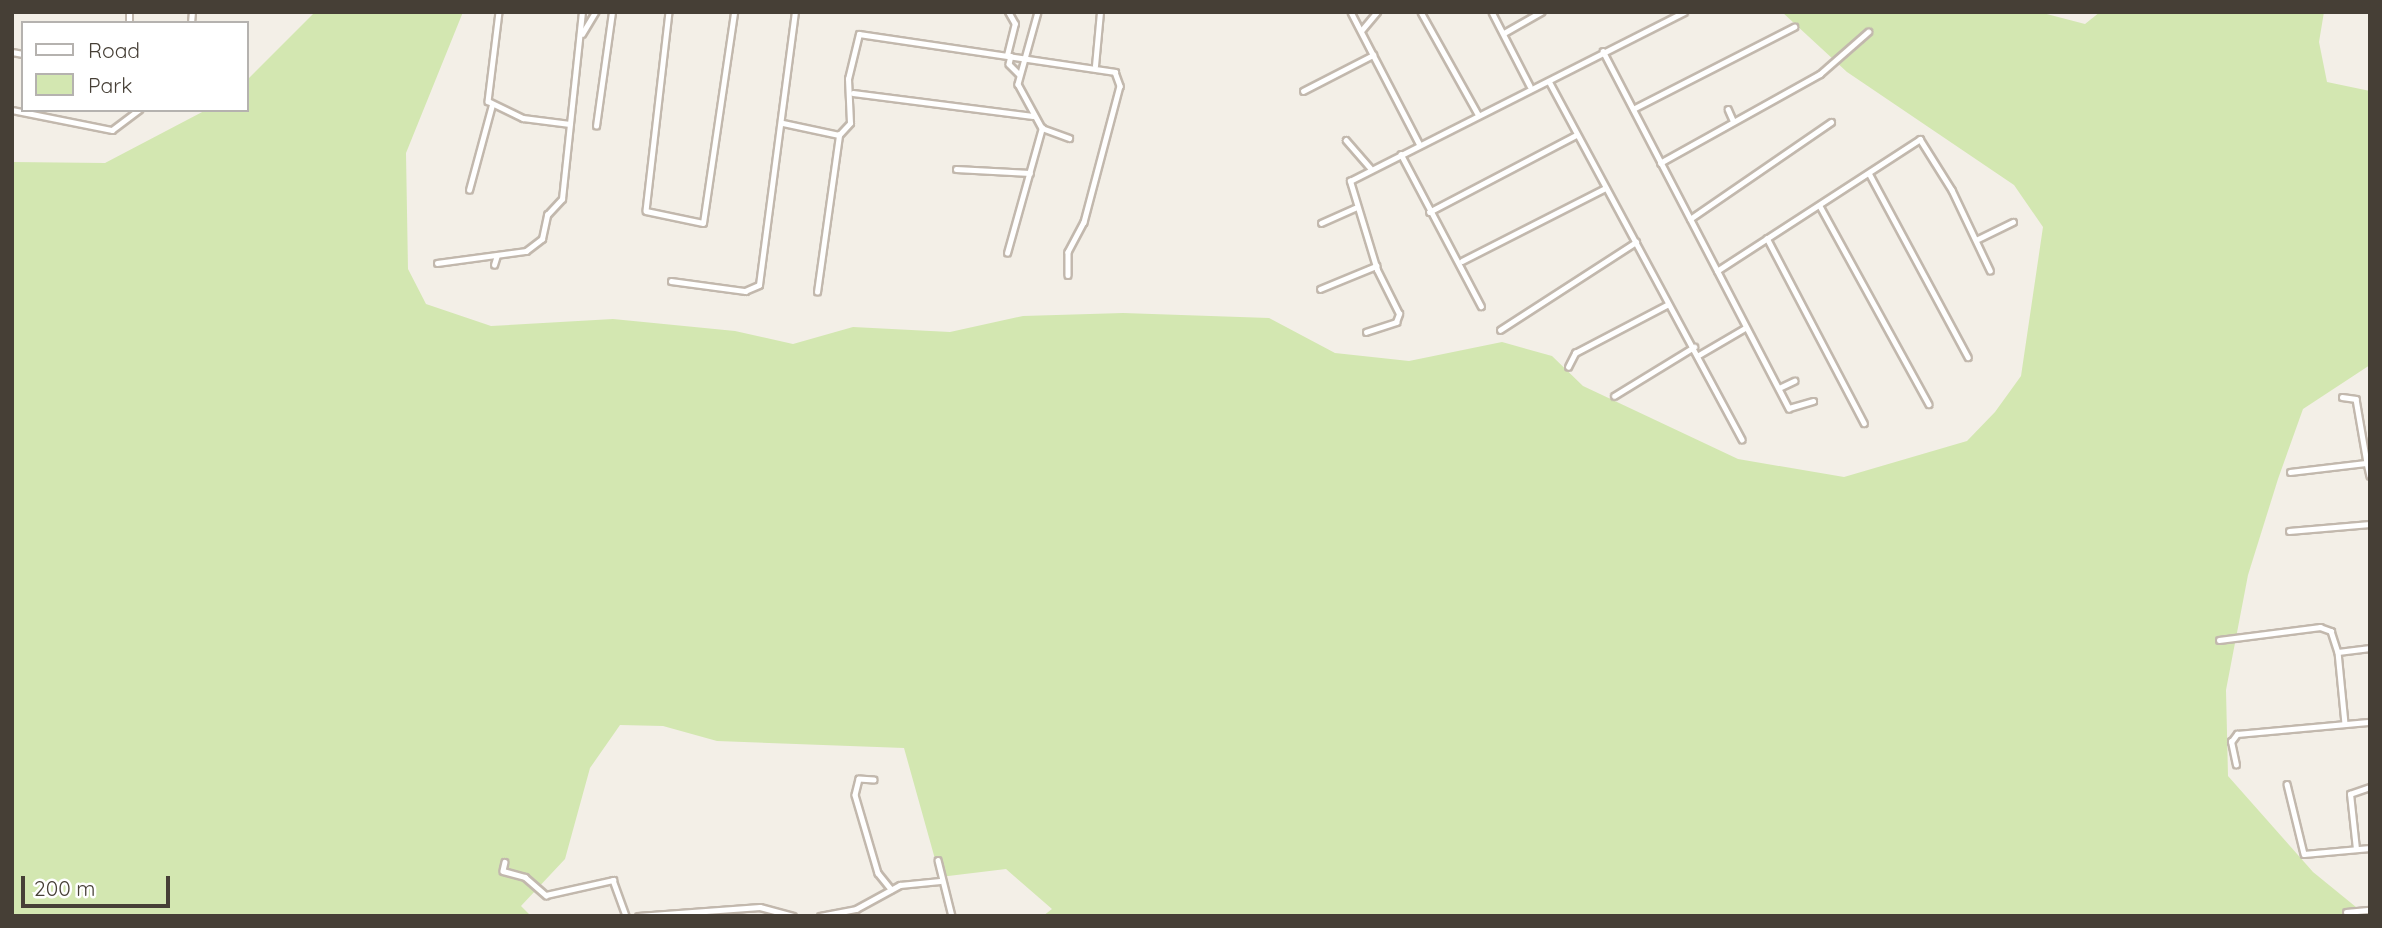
<!DOCTYPE html>
<style>
body{margin:0}
#map{position:relative;width:2382px;height:928px;overflow:hidden;background:#f3efe7;font-family:Quicksand,sans-serif}
div>[style]{position:absolute}
.green>*{inset:0;background:#d3e7b1}
.roads{filter:drop-shadow(2px 0 #c2b8ad) drop-shadow(-2px 0 #c2b8ad) drop-shadow(0 2px #c2b8ad) drop-shadow(0 -2px #c2b8ad)}
.minor>*{height:4.5px;margin:-2.25px;padding:0 2.25px;transform-origin:2.25px;border-radius:2.25px;background:#fff}
span{translate:-50% -50%;white-space:nowrap;text-align:center;line-height:1.15;-webkit-text-stroke:6px #fff;paint-order:stroke}
.frame{position:absolute;inset:0;border:14px solid #463f36;pointer-events:none}
.legend{position:absolute;left:21px;top:21px;width:228px;height:91px;box-sizing:border-box;background:#fff;border:2px solid #b5b2af;margin:0;padding:9px 12px;list-style:none;font-size:21px;color:#463f36}
.legend li{display:flex;align-items:center;gap:14px;height:35px}
.legend b{width:35px;border:2px solid #b5b2af}
.scale{position:absolute;left:21px;top:876px;width:149px;height:32px;box-sizing:border-box;border:4px solid #463f36;border-top:0;padding-left:9px;font-size:21px;line-height:24px;white-space:nowrap;color:#463f36;-webkit-text-stroke:5px #fff;paint-order:stroke}
</style>
<div id="map">
<div class="green">
<i style="clip-path:polygon(315px 12px,463px 12px,406px 153px,408px 269px,426px 304px,491px 326px,613px 319px,735px 331px,793px 344px,853px 327px,950px 332px,1023px 316px,1123px 313px,1269px 318px,1335px 353px,1409px 361px,1502px 342px,1552px 356px,1583px 386px,1738px 459px,1844px 477px,1967px 441px,1995px 412px,2021px 376px,2043px 227px,2014px 185px,1847px 72px,1782px 12px,2039px 12px,2085px 24px,2100px 12px,2324px 12px,2319px 42px,2327px 82px,2370px 91px,2370px 365px,2303px 409px,2278px 479px,2248px 575px,2226px 690px,2228px 776px,2313px 872px,2367px 916px,1043px 916px,1052px 909px,1006px 869px,940px 877px,904px 748px,717px 741px,663px 726px,620px 725px,590px 768px,565px 859px,521px 906px,531px 916px,12px 916px,12px 162px,105px 163px,206px 110px,247px 110px,247px 80px)"></i>
</div>
<div class="roads">
<div class="minor">
<i style="left:499px;top:12px;width:90px;rotate:97deg"></i>
<i style="left:488px;top:101px;width:39px;rotate:26deg"></i>
<i style="left:523px;top:118px;width:47px;rotate:7.3deg"></i>
<i style="left:669px;top:12px;width:200px;rotate:96.6deg"></i>
<i style="left:646px;top:211px;width:58px;rotate:11.9deg"></i>
<i style="left:703px;top:223px;width:213px;rotate:-81.6deg"></i>
<i style="left:1038px;top:12px;width:75px;rotate:105.5deg"></i>
<i style="left:1018px;top:84px;width:50px;rotate:61.4deg"></i>
<i style="left:1042px;top:128px;width:29px;rotate:20deg"></i>
<i style="left:1351px;top:12px;width:150px;rotate:62.6deg"></i>
<i style="left:1421px;top:12px;width:117px;rotate:60.8deg"></i>
<i style="left:1492px;top:12px;width:83px;rotate:62.8deg"></i>
<i style="left:129px;top:23px;width:11px;rotate:-90deg"></i>
<i style="left:191px;top:23px;width:11px;rotate:-85deg"></i>
<i style="left:1361px;top:31px;width:25px;rotate:-50deg"></i>
<i style="left:1504px;top:33px;width:43px;rotate:-29.6deg"></i>
<i style="left:582px;top:34px;width:26px;rotate:-59deg"></i>
<i style="left:1603px;top:51px;width:403px;rotate:62.5deg"></i>
<i style="left:1789px;top:408px;width:25px;rotate:-16deg"></i>
<i style="left:12px;top:52px;width:11px;rotate:10deg"></i>
<i style="left:1007px;top:55px;width:32px;rotate:-76deg"></i>
<i style="left:1015px;top:24px;width:14px;rotate:-120deg"></i>
<i style="left:1011px;top:56px;width:8px;rotate:104deg"></i>
<i style="left:1009px;top:64px;width:14px;rotate:45deg"></i>
<i style="left:1095px;top:66px;width:54px;rotate:-84.7deg"></i>
<i style="left:1549px;top:81px;width:407px;rotate:61.7deg"></i>
<i style="left:1303px;top:91px;width:79px;rotate:-27.2deg"></i>
<i style="left:853px;top:93px;width:181px;rotate:7.3deg"></i>
<i style="left:1633px;top:109px;width:181px;rotate:-27deg"></i>
<i style="left:1728px;top:109px;width:12px;rotate:66deg"></i>
<i style="left:12px;top:110px;width:102px;rotate:11.3deg"></i>
<i style="left:112px;top:130px;width:34px;rotate:-37deg"></i>
<i style="left:783px;top:123px;width:57px;rotate:12.1deg"></i>
<i style="left:596px;top:126px;width:115px;rotate:-82deg"></i>
<i style="left:839px;top:135px;width:16px;rotate:-47deg"></i>
<i style="left:850px;top:123px;width:44px;rotate:-92.6deg"></i>
<i style="left:848px;top:79px;width:46px;rotate:-76.3deg"></i>
<i style="left:859px;top:34px;width:259px;rotate:8.4deg"></i>
<i style="left:1115px;top:72px;width:15px;rotate:70deg"></i>
<i style="left:1120px;top:86px;width:141px;rotate:104.8deg"></i>
<i style="left:1084px;top:222px;width:34px;rotate:118deg"></i>
<i style="left:1068px;top:252px;width:23px;rotate:90deg"></i>
<i style="left:1346px;top:140px;width:37px;rotate:49deg"></i>
<i style="left:1401px;top:154px;width:172px;rotate:62.2deg"></i>
<i style="left:1660px;top:163px;width:183px;rotate:-29.1deg"></i>
<i style="left:1820px;top:74px;width:64px;rotate:-41.2deg"></i>
<i style="left:956px;top:169px;width:74px;rotate:3.1deg"></i>
<i style="left:1869px;top:173px;width:209px;rotate:61.7deg"></i>
<i style="left:469px;top:190px;width:88px;rotate:-74.9deg"></i>
<i style="left:1820px;top:206px;width:226px;rotate:61.2deg"></i>
<i style="left:1429px;top:212px;width:166px;rotate:-27.6deg"></i>
<i style="left:1690px;top:219px;width:171px;rotate:-34.5deg"></i>
<i style="left:1321px;top:223px;width:37px;rotate:-24deg"></i>
<i style="left:1767px;top:238px;width:209px;rotate:62.3deg"></i>
<i style="left:1976px;top:240px;width:41px;rotate:-25.9deg"></i>
<i style="left:1007px;top:253px;width:130px;rotate:-74.4deg"></i>
<i style="left:1462px;top:261px;width:161px;rotate:-27deg"></i>
<i style="left:437px;top:263px;width:90px;rotate:-7.7deg"></i>
<i style="left:526px;top:251px;width:20px;rotate:-37deg"></i>
<i style="left:542px;top:239px;width:25px;rotate:-78deg"></i>
<i style="left:547px;top:215px;width:22px;rotate:-47deg"></i>
<i style="left:562px;top:199px;width:188px;rotate:-83.9deg"></i>
<i style="left:494px;top:265px;width:10px;rotate:-73deg"></i>
<i style="left:1717px;top:271px;width:242px;rotate:-33deg"></i>
<i style="left:1920px;top:139px;width:60px;rotate:57.9deg"></i>
<i style="left:1952px;top:190px;width:89px;rotate:64.6deg"></i>
<i style="left:671px;top:281px;width:75px;rotate:7.7deg"></i>
<i style="left:745px;top:291px;width:15px;rotate:-23deg"></i>
<i style="left:759px;top:285px;width:275px;rotate:-82.5deg"></i>
<i style="left:1320px;top:289px;width:61px;rotate:-22.3deg"></i>
<i style="left:817px;top:292px;width:159px;rotate:-82deg"></i>
<i style="left:1500px;top:330px;width:162px;rotate:-32.9deg"></i>
<i style="left:1366px;top:332px;width:32px;rotate:-18deg"></i>
<i style="left:1396px;top:322px;width:9px;rotate:-69deg"></i>
<i style="left:1399px;top:314px;width:49px;rotate:-116.6deg"></i>
<i style="left:1377px;top:270px;width:93px;rotate:-106.9deg"></i>
<i style="left:1350px;top:181px;width:374px;rotate:-26.8deg"></i>
<i style="left:1699px;top:355px;width:53px;rotate:-30.4deg"></i>
<i style="left:1568px;top:367px;width:16px;rotate:-63deg"></i>
<i style="left:1575px;top:353px;width:104px;rotate:-27.6deg"></i>
<i style="left:1779px;top:388px;width:17px;rotate:-25deg"></i>
<i style="left:1614px;top:396px;width:94px;rotate:-31.5deg"></i>
<i style="left:2342px;top:397px;width:14px;rotate:8deg"></i>
<i style="left:2356px;top:399px;width:65px;rotate:80.2deg"></i>
<i style="left:2290px;top:472px;width:78px;rotate:-6.7deg"></i>
<i style="left:2367px;top:463px;width:13px;rotate:77deg"></i>
<i style="left:2289px;top:531px;width:81px;rotate:-4.9deg"></i>
<i style="left:2219px;top:640px;width:102px;rotate:-7.3deg"></i>
<i style="left:2320px;top:627px;width:12px;rotate:20deg"></i>
<i style="left:2331px;top:631px;width:22px;rotate:72deg"></i>
<i style="left:2338px;top:652px;width:32px;rotate:-7deg"></i>
<i style="left:2338px;top:652px;width:71px;rotate:84.4deg"></i>
<i style="left:2236px;top:765px;width:24px;rotate:-102deg"></i>
<i style="left:2231px;top:742px;width:10px;rotate:-53deg"></i>
<i style="left:2237px;top:734px;width:134px;rotate:-5.2deg"></i>
<i style="left:874px;top:780px;width:15px;rotate:-176deg"></i>
<i style="left:859px;top:779px;width:16px;rotate:104deg"></i>
<i style="left:855px;top:795px;width:81px;rotate:73.6deg"></i>
<i style="left:878px;top:873px;width:21px;rotate:51deg"></i>
<i style="left:2287px;top:784px;width:72px;rotate:76.3deg"></i>
<i style="left:2304px;top:854px;width:66px;rotate:-5.2deg"></i>
<i style="left:2356px;top:849px;width:55px;rotate:-96.2deg"></i>
<i style="left:2350px;top:794px;width:21px;rotate:-19deg"></i>
<i style="left:938px;top:860px;width:58px;rotate:76deg"></i>
<i style="left:505px;top:862px;width:9px;rotate:103deg"></i>
<i style="left:503px;top:871px;width:23px;rotate:15deg"></i>
<i style="left:525px;top:877px;width:28px;rotate:41deg"></i>
<i style="left:546px;top:895px;width:69px;rotate:-12.6deg"></i>
<i style="left:613px;top:880px;width:38px;rotate:70deg"></i>
<i style="left:2346px;top:912px;width:24px;rotate:-5deg"></i>
<i style="left:638px;top:916px;width:122px;rotate:-4.2deg"></i>
<i style="left:760px;top:907px;width:34px;rotate:15deg"></i>
<i style="left:820px;top:916px;width:37px;rotate:-11deg"></i>
<i style="left:856px;top:909px;width:50px;rotate:-28.6deg"></i>
<i style="left:900px;top:885px;width:40px;rotate:-5.7deg"></i>
</div>
</div>
<div class="frame"></div>
<ul class="legend">
<li><b style="height:9px;background:#fff"></b>Road</li>
<li><b style="height:19px;background:#d3e7b1"></b>Park</li>
</ul>
<div class="scale">200 m</div>
</div>
